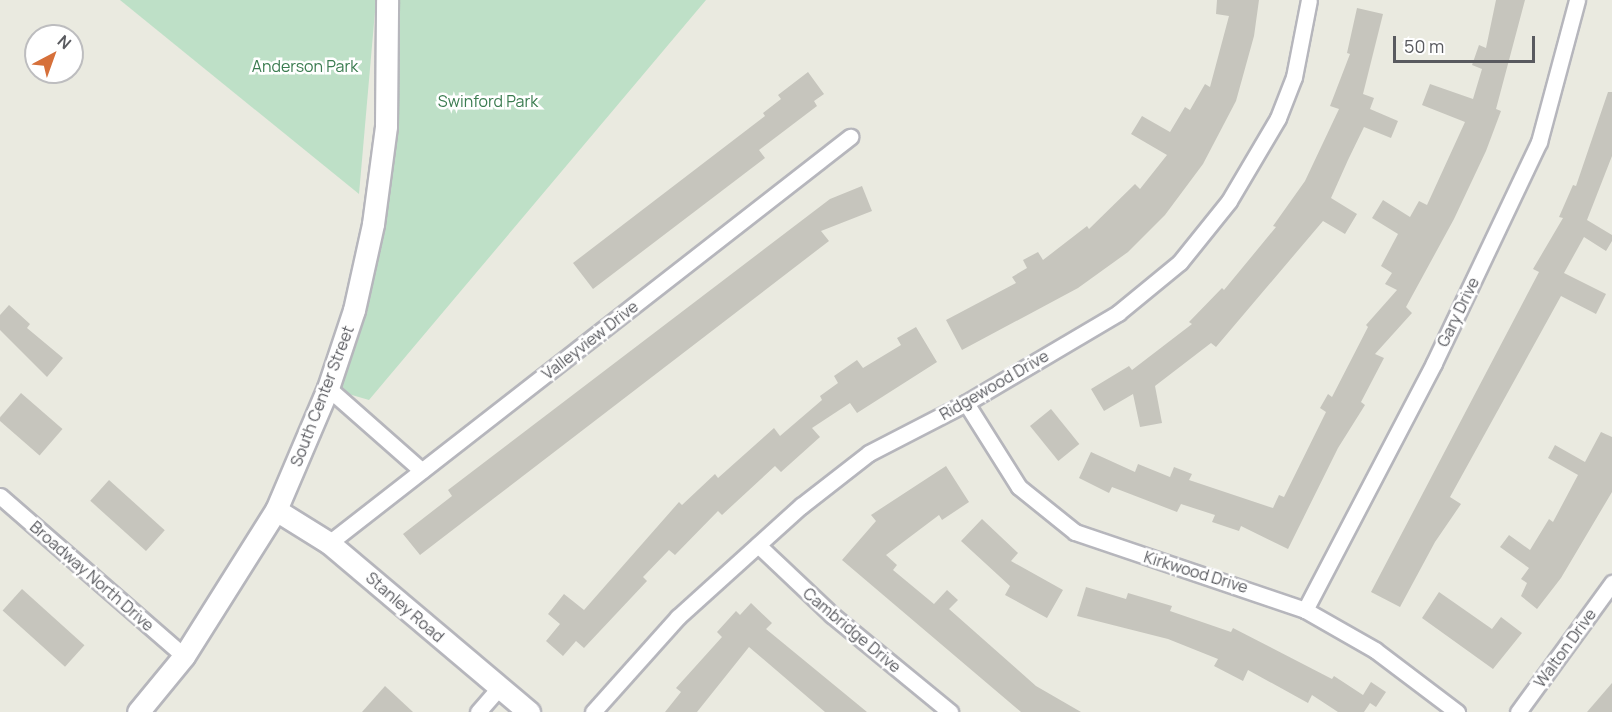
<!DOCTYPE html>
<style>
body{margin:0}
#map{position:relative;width:1612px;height:712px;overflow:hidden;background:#eaeae0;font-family:Manrope,sans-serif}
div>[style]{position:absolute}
.green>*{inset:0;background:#bee0c7}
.building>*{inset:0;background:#c6c5bd;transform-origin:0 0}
.roads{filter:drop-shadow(2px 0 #b6b6bc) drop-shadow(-2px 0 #b6b6bc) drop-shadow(0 2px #b6b6bc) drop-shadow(0 -2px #b6b6bc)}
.street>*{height:15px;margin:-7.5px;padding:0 7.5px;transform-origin:7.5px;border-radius:7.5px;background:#fff}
.secondary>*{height:21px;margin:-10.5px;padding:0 10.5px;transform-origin:10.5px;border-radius:10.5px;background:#fff}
span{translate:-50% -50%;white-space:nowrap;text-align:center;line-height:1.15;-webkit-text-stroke:5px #fff;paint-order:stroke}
.park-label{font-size:16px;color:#3b7c50}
.street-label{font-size:16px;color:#595a5f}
.north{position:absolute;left:24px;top:24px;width:60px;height:60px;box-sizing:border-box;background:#fff;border:2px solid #bdbdbf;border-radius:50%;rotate:41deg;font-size:16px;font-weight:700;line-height:24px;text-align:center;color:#595a5f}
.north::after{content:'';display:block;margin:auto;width:21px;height:27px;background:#d6703a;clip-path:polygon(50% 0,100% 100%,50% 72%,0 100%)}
.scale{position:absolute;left:1393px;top:36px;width:142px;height:27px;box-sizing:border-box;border:3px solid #595a5f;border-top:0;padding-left:8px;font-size:18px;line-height:21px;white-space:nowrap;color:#595a5f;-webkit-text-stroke:4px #fff;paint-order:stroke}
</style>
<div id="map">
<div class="green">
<i style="clip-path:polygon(120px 0,376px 0,359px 194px)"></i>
<i style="clip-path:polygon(387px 0,706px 0,369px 400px,328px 388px,373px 224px)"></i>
</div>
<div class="building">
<i style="clip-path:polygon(1217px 0,1259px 0,1254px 36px,1236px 101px,1203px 164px,1165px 215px,1128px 252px,1078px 288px,962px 350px,946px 320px,1016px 283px,1012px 277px,1027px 268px,1023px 260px,1038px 252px,1043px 260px,1087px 226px,1089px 229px,1135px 184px,1140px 189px,1167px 155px,1131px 134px,1142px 116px,1170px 132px,1185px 107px,1190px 110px,1205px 84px,1210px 87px,1229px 16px,1216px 14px)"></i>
<i style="clip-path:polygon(1496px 0,1525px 0,1496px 109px,1501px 111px,1486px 151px,1454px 219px,1406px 307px,1412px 313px,1375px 354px,1384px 358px,1361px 402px,1365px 405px,1338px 448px,1288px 549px,1241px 526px,1239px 531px,1212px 522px,1215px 515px,1181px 504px,1177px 512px,1112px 487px,1109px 493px,1079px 478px,1091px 452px,1135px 472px,1138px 464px,1170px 477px,1174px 467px,1192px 474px,1189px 480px,1273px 508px,1279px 495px,1284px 497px,1326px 412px,1320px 408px,1328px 394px,1332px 397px,1368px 327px,1366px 325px,1397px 290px,1385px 284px,1392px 273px,1381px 266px,1398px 234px,1372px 218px,1383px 200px,1410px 217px,1419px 201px,1427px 205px,1465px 122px,1422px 105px,1430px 84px,1473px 99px,1482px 69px,1472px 65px,1479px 45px,1486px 48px)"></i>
<i style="clip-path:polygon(1357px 8px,1383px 14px,1363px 94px,1374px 98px,1370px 109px,1398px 121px,1391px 138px,1364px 127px,1348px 160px,1331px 198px,1357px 214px,1345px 234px,1323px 221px,1216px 347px,1211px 343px,1155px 386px,1162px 423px,1140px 427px,1133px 394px,1104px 411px,1091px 389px,1129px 366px,1132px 370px,1192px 324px,1189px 322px,1222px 288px,1224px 290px,1276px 227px,1273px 226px,1305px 181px,1339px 109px,1330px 106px,1350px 54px,1347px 53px)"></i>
<i style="clip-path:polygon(808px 72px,824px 94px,814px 101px,817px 106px,759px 150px,765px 158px,593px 289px,573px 263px,765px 116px,763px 113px,781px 99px,778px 95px)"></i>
<i style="clip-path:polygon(1608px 92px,1612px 92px,1612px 156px,1587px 220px,1612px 235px,1612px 241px,1606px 251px,1584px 237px,1564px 273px,1606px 294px,1596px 314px,1561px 296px,1450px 497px,1461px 504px,1435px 542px,1400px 607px,1371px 592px,1539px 272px,1533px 269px,1563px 218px,1559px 217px,1573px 185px,1576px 186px)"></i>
<i style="clip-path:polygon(862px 186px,872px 211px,821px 231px,829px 241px,420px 555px,403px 534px,452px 496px,448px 490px,830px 199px)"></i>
<i style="clip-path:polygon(9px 305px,30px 324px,27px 328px,63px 358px,47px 377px,0 330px,0 315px)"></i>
<i style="clip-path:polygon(916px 327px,937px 362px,857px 413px,850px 403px,812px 428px,820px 437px,781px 472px,775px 466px,722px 515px,718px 511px,675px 555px,669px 550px,643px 577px,647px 581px,584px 648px,576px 641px,563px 656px,546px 641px,560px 624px,548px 614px,564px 594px,584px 610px,679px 502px,682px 505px,715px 474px,718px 478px,774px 428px,780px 436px,822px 400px,820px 396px,838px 383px,834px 376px,857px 360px,863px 368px,901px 345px,897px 338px)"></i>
<i style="left:21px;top:393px;width:55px;height:35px;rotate:41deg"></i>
<i style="left:1051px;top:409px;width:45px;height:27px;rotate:51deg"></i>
<i style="clip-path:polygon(1601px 432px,1612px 437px,1612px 492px,1561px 578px,1537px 609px,1521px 596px,1527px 583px,1521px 579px,1529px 568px,1500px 547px,1509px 535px,1530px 550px,1549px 519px,1553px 522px,1578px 475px,1548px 458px,1555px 445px,1585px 462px)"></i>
<i style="clip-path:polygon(946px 466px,969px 502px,942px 520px,939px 515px,886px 555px,897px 565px,893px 570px,934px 604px,947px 590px,958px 600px,949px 609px,1036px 686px,1081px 712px,1021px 712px,842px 560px,876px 521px,871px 515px)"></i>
<i style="left:109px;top:480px;width:75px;height:28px;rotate:42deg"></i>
<i style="clip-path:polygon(982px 519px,1018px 553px,1011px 561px,1063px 590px,1047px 618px,1005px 595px,1010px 586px,961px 541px)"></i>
<i style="clip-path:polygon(1086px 587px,1126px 599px,1128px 593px,1172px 606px,1170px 611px,1231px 632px,1233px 628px,1332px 679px,1334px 676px,1363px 695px,1371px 682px,1386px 692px,1376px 707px,1370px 703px,1364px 712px,1338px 712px,1312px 695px,1308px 703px,1248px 670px,1243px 681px,1214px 666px,1218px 659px,1168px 639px,1077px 616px)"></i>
<i style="left:22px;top:589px;width:84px;height:29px;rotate:42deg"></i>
<i style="clip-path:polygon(1439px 592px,1492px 629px,1501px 617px,1522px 633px,1493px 669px,1422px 618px)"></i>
<i style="clip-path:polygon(751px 603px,772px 623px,766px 629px,867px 712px,825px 712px,749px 647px,697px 712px,665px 712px,681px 692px,676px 688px,722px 637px,717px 632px,736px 611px,740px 615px)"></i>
<i style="clip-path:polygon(1612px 683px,1612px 712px,1587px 712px)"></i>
<i style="clip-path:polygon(385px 686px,413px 712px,362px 712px)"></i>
</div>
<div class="roads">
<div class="street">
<i style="left:328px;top:388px;width:125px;rotate:41.4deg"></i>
<i style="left:966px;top:403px;width:99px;rotate:57.8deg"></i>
<i style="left:1019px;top:487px;width:72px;rotate:38.8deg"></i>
<i style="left:1075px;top:532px;width:243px;rotate:18.7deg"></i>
<i style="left:1305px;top:610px;width:81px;rotate:29.7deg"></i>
<i style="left:1375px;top:650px;width:103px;rotate:37.1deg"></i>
<i style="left:0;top:496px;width:244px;rotate:41deg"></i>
<i style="left:329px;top:543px;width:661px;rotate:-37.93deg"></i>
<i style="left:758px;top:545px;width:102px;rotate:43.4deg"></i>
<i style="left:832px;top:615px;width:153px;rotate:39.4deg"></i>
<i style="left:1305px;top:610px;width:279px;rotate:-62.4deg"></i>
<i style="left:1434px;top:363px;width:245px;rotate:-64.6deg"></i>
<i style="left:1539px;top:142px;width:147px;rotate:-75deg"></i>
<i style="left:478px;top:712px;width:32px;rotate:-49deg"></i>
<i style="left:593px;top:712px;width:127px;rotate:-48.2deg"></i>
<i style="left:678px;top:617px;width:166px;rotate:-42.1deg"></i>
<i style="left:801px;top:506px;width:86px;rotate:-37.9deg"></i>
<i style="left:869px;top:453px;width:109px;rotate:-27.3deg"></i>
<i style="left:966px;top:403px;width:177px;rotate:-30.6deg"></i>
<i style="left:1118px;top:313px;width:80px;rotate:-39.4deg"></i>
<i style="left:1180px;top:262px;width:78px;rotate:-51.2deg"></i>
<i style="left:1229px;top:201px;width:96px;rotate:-59.4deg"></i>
<i style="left:1278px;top:118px;width:44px;rotate:-68.7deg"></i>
<i style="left:1294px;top:77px;width:78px;rotate:-79deg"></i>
<i style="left:1518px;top:712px;width:160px;rotate:-53.9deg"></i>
</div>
<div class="secondary">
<i style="left:276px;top:510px;width:62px;rotate:31.9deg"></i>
<i style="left:329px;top:543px;width:262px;rotate:40.2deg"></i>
<i style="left:138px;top:712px;width:72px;rotate:-50.6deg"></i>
<i style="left:184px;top:656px;width:173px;rotate:-57.8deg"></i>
<i style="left:276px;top:510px;width:133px;rotate:-66.9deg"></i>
<i style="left:328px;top:388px;width:82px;rotate:-71.6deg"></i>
<i style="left:354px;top:310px;width:88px;rotate:-77.5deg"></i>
<i style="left:373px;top:224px;width:99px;rotate:-82.4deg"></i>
<i style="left:386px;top:126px;width:126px;rotate:-89.5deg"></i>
</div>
</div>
<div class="park-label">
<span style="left:305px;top:66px">Anderson Park</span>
<span style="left:488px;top:101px">Swinford Park</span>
</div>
<div class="street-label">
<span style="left:1458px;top:312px;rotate:-64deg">Gary Drive</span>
<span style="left:590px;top:340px;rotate:-38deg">Valleyview Drive</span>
<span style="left:994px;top:385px;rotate:-30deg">Ridgewood Drive</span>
<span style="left:322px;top:396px;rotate:-69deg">South Center Street</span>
<span style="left:1196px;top:572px;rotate:17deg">Kirkwood Drive</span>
<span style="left:92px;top:576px;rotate:41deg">Broadway North Drive</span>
<span style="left:405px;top:607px;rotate:41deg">Stanley Road</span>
<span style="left:852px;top:630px;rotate:40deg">Cambridge Drive</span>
<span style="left:1565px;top:648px;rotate:-54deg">Walton Drive</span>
</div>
<div class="north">N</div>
<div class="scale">50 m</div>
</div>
